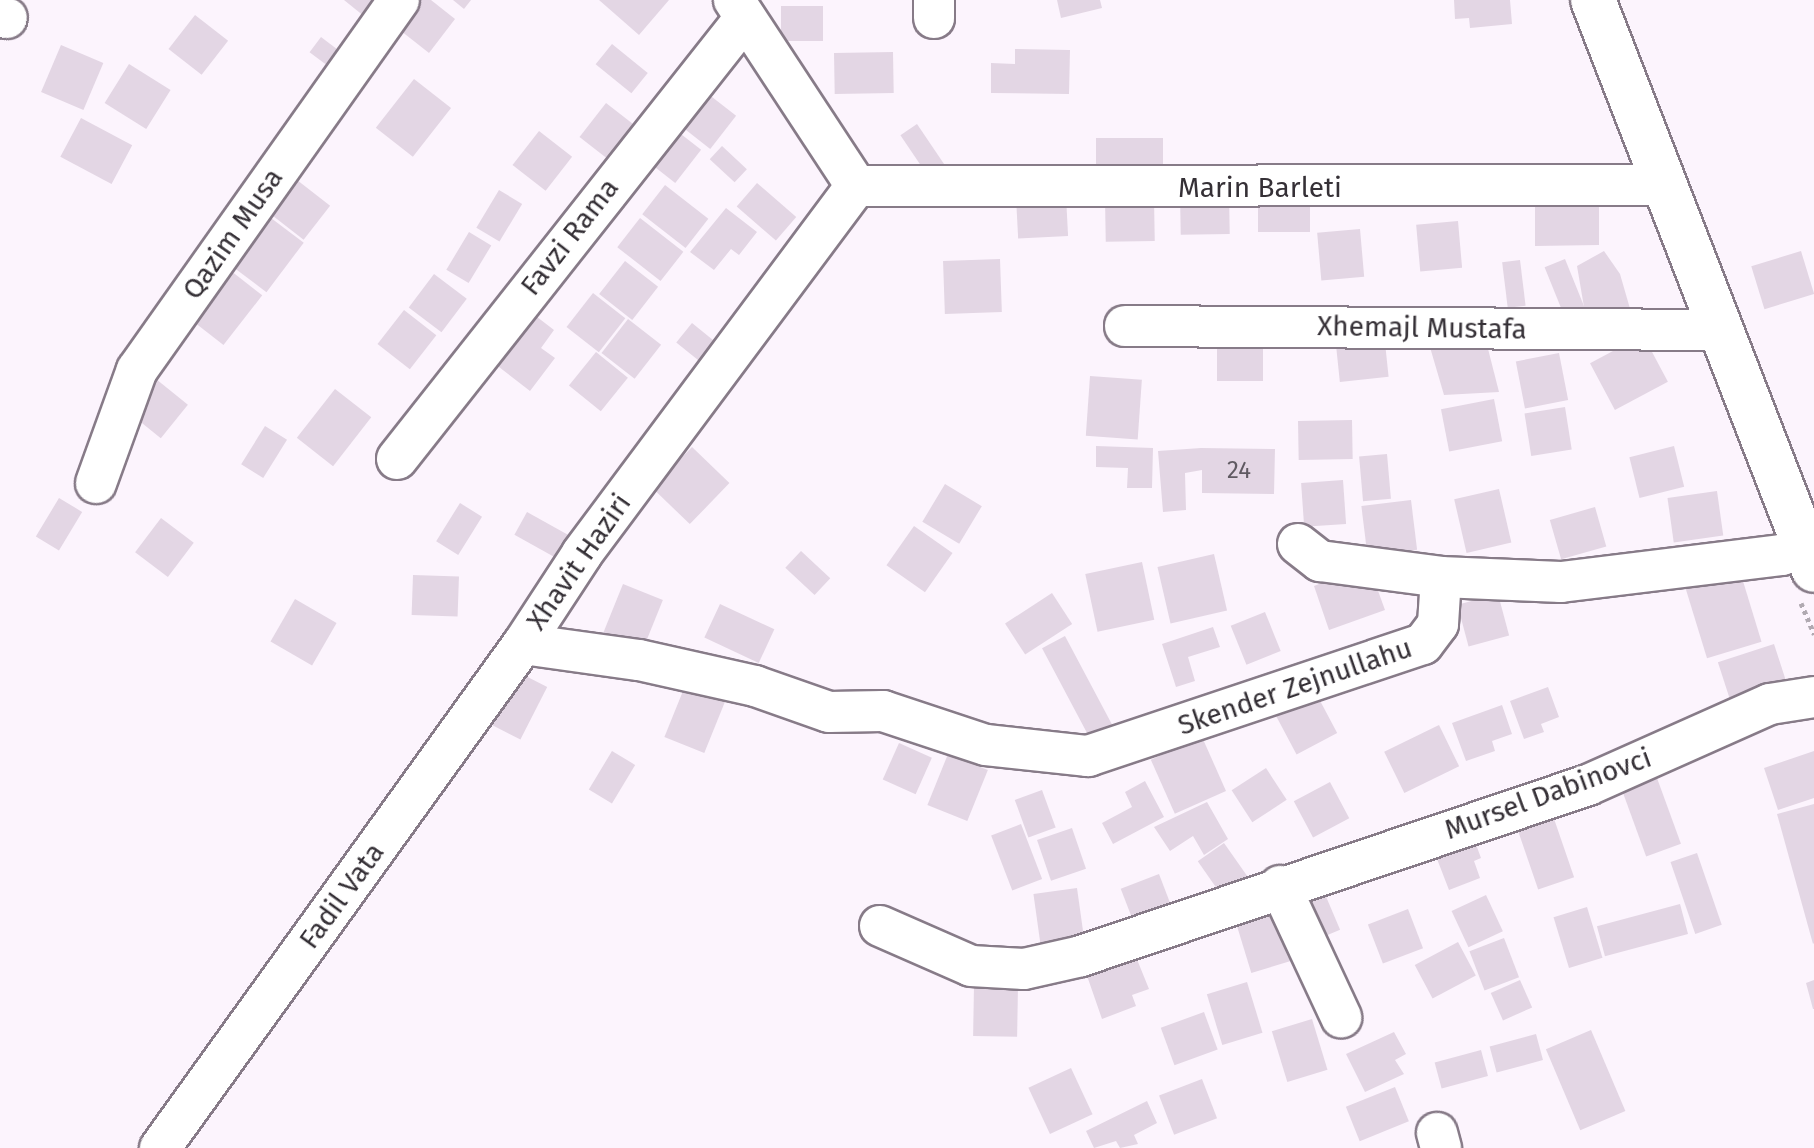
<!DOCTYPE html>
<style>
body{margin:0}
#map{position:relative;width:1814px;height:1148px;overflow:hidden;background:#fcf4fd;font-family:"Fira Sans",sans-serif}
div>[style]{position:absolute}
.building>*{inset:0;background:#e3d6e4;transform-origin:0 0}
.path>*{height:5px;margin-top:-2.5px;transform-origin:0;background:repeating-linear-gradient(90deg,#b0a9b1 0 4px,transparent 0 8px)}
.roads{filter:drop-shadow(2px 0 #877b88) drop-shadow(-2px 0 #877b88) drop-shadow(0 2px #877b88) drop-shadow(0 -2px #877b88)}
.minor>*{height:40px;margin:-20px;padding:0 20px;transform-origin:20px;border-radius:20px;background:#fff}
.major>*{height:44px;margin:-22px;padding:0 22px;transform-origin:22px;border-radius:22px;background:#fff}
span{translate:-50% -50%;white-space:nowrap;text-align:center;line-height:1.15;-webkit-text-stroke:6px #fff;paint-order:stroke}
.number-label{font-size:24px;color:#605a62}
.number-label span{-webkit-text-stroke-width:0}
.street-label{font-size:28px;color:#353036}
</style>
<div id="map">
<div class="building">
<i style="clip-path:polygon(344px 0,386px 0,370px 21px)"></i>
<i style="clip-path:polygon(417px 0,431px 0,455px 19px,429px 53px,396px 27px)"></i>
<i style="clip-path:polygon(453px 0,471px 0,464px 9px)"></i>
<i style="clip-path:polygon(599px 0,669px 0,639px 35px)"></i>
<i style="clip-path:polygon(1057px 0,1100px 0,1102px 8px,1061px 18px)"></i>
<i style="clip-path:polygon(1454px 0,1510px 0,1512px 24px,1470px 28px,1469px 18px,1455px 19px)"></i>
<i style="left:781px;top:6px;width:42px;height:35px"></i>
<i style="left:195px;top:15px;width:42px;height:43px;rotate:38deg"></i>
<i style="left:321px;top:37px;width:26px;height:19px;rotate:37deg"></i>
<i style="left:612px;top:44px;width:46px;height:26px;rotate:39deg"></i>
<i style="left:61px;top:45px;width:46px;height:51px;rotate:23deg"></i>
<i style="clip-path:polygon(1015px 49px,1070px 50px,1069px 94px,991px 93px,991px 63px,1015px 64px)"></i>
<i style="left:893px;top:52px;width:41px;height:59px;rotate:89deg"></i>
<i style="left:129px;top:64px;width:49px;height:46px;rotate:32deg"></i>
<i style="left:414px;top:79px;width:47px;height:62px;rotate:38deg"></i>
<i style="left:703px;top:90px;width:42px;height:42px;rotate:38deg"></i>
<i style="left:606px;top:103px;width:42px;height:43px;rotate:38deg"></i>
<i style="left:81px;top:118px;width:58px;height:44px;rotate:28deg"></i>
<i style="left:668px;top:124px;width:42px;height:42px;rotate:38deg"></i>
<i style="left:917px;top:124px;width:55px;height:20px;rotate:56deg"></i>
<i style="left:539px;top:131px;width:42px;height:43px;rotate:38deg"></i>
<i style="left:1096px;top:138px;width:67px;height:33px"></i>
<i style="left:722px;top:146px;width:34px;height:18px;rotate:43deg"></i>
<i style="left:297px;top:180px;width:42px;height:43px;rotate:38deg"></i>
<i style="left:757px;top:183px;width:52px;height:31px;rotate:41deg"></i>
<i style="left:665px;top:185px;width:55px;height:37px;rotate:38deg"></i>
<i style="left:499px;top:190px;width:27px;height:44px;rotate:31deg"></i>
<i style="left:1229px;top:192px;width:42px;height:49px;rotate:89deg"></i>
<i style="left:1258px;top:193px;width:52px;height:39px"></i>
<i style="clip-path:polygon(1535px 195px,1599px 202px,1599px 245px,1535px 246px)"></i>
<i style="left:1066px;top:196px;width:40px;height:50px;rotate:87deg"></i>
<i style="left:1154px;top:198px;width:43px;height:49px;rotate:89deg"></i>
<i style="clip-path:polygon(726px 208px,757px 232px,739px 255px,731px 249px,714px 270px,690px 252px)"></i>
<i style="left:267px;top:215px;width:46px;height:62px;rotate:37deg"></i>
<i style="left:640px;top:218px;width:55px;height:37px;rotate:38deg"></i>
<i style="left:1458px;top:221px;width:47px;height:42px;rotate:85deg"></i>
<i style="left:1360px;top:229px;width:48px;height:43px;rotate:85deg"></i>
<i style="left:469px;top:232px;width:26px;height:44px;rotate:31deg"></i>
<i style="clip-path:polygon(1604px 251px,1620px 274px,1633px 319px,1589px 318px,1584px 307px,1577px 266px)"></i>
<i style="left:1801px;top:251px;width:45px;height:52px;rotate:73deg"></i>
<i style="left:1000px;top:259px;width:53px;height:57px;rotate:88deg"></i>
<i style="left:1565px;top:259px;width:52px;height:22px;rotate:68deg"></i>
<i style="left:1520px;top:260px;width:46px;height:18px;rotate:83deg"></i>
<i style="left:625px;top:261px;width:42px;height:42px;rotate:38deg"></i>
<i style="left:226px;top:267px;width:46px;height:63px;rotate:38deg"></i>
<i style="left:434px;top:274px;width:41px;height:42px;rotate:37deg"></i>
<i style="left:593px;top:293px;width:41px;height:43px;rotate:38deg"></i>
<i style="left:404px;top:310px;width:41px;height:43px;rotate:38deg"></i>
<i style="clip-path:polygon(528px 310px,554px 330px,541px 348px,555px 358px,530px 391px,490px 360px)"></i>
<i style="left:628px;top:319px;width:42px;height:43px;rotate:38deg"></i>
<i style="left:692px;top:323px;width:38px;height:25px;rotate:39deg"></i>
<i style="left:1384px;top:333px;width:44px;height:49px;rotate:84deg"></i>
<i style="left:1643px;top:335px;width:53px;height:60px;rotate:62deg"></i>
<i style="clip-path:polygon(1427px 337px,1486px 341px,1499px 392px,1444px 395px)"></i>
<i style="left:1217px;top:338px;width:46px;height:43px"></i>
<i style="left:596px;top:352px;width:41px;height:43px;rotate:39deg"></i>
<i style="left:1559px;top:353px;width:48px;height:44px;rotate:79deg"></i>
<i style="left:1090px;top:376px;width:52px;height:60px;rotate:4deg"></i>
<i style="left:156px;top:379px;width:41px;height:43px;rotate:39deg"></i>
<i style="left:335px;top:389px;width:46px;height:62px;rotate:38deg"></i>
<i style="left:1494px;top:399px;width:43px;height:54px;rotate:79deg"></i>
<i style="left:1565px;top:407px;width:43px;height:41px;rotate:81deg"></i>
<i style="left:1352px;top:420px;width:39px;height:54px;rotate:89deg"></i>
<i style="left:265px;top:426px;width:26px;height:45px;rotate:32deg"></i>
<i style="clip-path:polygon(1096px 446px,1153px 448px,1152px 488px,1127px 488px,1128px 468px,1096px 467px)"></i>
<i style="left:1674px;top:446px;width:42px;height:46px;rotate:76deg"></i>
<i style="left:692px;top:447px;width:52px;height:57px;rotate:44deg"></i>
<i style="clip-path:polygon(1201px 448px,1275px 449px,1274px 494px,1202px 493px,1202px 470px,1185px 473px,1186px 510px,1163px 512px,1158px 451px)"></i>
<i style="left:1387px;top:454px;width:45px;height:28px;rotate:85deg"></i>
<i style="left:1343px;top:480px;width:44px;height:42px;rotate:86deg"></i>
<i style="left:945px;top:484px;width:43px;height:44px;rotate:31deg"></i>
<i style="left:1499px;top:489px;width:55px;height:46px;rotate:77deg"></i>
<i style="left:1717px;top:491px;width:45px;height:50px;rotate:82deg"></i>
<i style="left:59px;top:498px;width:27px;height:45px;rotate:31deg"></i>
<i style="left:1411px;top:500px;width:50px;height:50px;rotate:83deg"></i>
<i style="left:460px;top:503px;width:26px;height:45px;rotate:32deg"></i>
<i style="left:1595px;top:507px;width:41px;height:47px;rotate:74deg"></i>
<i style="left:527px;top:512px;width:56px;height:26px;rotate:29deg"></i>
<i style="left:161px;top:518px;width:41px;height:43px;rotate:37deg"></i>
<i style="left:914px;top:526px;width:47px;height:48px;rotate:35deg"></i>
<i style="left:801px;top:551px;width:40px;height:23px;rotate:43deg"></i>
<i style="left:1214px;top:554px;width:58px;height:58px;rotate:77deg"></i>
<i style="left:1142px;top:562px;width:59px;height:58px;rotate:78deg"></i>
<i style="left:1739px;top:568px;width:77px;height:57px;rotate:73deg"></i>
<i style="clip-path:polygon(1347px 573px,1373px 577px,1385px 610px,1329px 630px,1314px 586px)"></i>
<i style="left:413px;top:575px;width:46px;height:40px;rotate:2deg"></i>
<i style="left:623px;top:584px;width:43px;height:55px;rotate:22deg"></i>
<i style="left:1052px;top:593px;width:37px;height:56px;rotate:57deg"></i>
<i style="left:1498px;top:594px;width:43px;height:42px;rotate:75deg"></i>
<i style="left:295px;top:599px;width:48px;height:49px;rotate:30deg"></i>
<i style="left:720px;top:604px;width:60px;height:37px;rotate:25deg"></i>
<i style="left:1265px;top:612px;width:42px;height:37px;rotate:68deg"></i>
<i style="clip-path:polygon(1213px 627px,1220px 647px,1188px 657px,1195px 681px,1176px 687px,1162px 644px)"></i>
<i style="left:1065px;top:636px;width:101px;height:26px;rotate:62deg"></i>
<i style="left:1774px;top:644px;width:42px;height:59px;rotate:72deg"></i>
<i style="left:508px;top:667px;width:44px;height:59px;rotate:27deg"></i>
<i style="left:685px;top:686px;width:43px;height:55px;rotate:22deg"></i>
<i style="clip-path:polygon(1548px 687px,1559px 717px,1541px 724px,1544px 732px,1524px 739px,1510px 701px)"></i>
<i style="left:1317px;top:695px;width:43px;height:46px;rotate:62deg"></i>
<i style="clip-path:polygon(1502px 705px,1512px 734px,1492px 741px,1495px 751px,1466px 761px,1452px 723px)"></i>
<i style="left:1439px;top:725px;width:46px;height:61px;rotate:64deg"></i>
<i style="left:1202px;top:737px;width:59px;height:56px;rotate:66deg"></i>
<i style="left:899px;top:743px;width:36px;height:40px;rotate:24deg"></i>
<i style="left:612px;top:751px;width:27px;height:45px;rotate:31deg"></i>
<i style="clip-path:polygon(1814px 751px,1814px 798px,1778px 810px,1764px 768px)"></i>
<i style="left:948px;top:754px;width:43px;height:55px;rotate:22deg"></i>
<i style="left:1266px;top:768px;width:38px;height:41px;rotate:57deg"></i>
<i style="left:1657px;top:778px;width:70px;height:37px;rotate:70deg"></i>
<i style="clip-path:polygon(1145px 781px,1164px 817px,1113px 844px,1102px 823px,1132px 807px,1125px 792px)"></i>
<i style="left:1330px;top:782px;width:41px;height:41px;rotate:62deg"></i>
<i style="left:1042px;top:790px;width:40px;height:29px;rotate:70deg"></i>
<i style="clip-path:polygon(1207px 802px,1228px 839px,1204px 855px,1193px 836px,1170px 851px,1154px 827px)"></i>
<i style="clip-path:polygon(1814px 804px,1814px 943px,1813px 944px,1777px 814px)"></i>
<i style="left:1551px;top:810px;width:71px;height:38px;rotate:71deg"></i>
<i style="left:1021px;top:824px;width:59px;height:32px;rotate:69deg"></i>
<i style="left:1072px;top:828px;width:43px;height:37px;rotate:71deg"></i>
<i style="clip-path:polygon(1471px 831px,1481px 858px,1474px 861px,1480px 878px,1449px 890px,1432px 846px)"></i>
<i style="left:1224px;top:843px;width:45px;height:32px;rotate:55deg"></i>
<i style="left:1697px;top:853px;width:76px;height:28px;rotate:71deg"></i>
<i style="left:1159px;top:874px;width:39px;height:41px;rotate:69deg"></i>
<i style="left:1319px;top:880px;width:54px;height:26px;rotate:67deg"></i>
<i style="left:1077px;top:888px;width:55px;height:44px;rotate:82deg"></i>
<i style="left:1486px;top:895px;width:40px;height:38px;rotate:65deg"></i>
<i style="left:1680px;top:904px;width:31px;height:86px;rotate:75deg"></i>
<i style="left:1587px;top:907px;width:53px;height:35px;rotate:73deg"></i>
<i style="left:1408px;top:909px;width:42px;height:43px;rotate:69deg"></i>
<i style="left:1276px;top:910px;width:53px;height:42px;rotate:73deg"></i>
<i style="left:1504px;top:938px;width:42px;height:37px;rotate:69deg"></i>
<i style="left:1458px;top:942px;width:38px;height:49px;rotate:62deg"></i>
<i style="clip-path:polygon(1134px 952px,1149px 989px,1132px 995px,1136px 1006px,1102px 1019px,1085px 970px)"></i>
<i style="left:1520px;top:980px;width:30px;height:32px;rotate:66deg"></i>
<i style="clip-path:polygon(1814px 980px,1814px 1009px,1813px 1009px,1806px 983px)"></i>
<i style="left:1247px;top:982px;width:53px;height:42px;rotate:73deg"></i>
<i style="left:974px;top:985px;width:44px;height:51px;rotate:1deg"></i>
<i style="left:1204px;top:1012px;width:40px;height:46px;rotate:70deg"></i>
<i style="left:1312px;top:1019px;width:53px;height:42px;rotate:73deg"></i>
<i style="left:1591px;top:1030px;width:88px;height:49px;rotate:67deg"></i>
<i style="clip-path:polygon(1394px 1032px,1406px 1054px,1395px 1060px,1404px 1074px,1365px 1092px,1346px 1054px)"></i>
<i style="left:1536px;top:1034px;width:27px;height:48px;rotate:75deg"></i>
<i style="left:1481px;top:1050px;width:27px;height:48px;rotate:75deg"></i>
<i style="left:1071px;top:1068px;width:51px;height:47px;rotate:65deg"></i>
<i style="left:1202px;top:1079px;width:42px;height:46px;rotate:69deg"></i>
<i style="left:1395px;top:1087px;width:37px;height:53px;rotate:68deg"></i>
<i style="clip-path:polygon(1147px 1101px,1157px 1123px,1134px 1135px,1138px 1144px,1120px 1148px,1116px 1141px,1094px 1148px,1086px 1131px)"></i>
</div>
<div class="path">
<i style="left:1801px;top:603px;width:34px;rotate:67deg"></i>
</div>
<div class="roads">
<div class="minor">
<i style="left:734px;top:0;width:222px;rotate:56.7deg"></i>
<i style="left:0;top:16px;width:7px;rotate:16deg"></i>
<i style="left:934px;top:18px;width:18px;rotate:-90deg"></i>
<i style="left:856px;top:186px;width:459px;rotate:126.7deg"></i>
<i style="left:582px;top:554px;width:108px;rotate:123.2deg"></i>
<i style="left:523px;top:644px;width:117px;rotate:7.9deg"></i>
<i style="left:639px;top:660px;width:119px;rotate:12.6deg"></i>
<i style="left:755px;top:686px;width:78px;rotate:19.4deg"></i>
<i style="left:829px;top:712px;width:54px;rotate:-1.1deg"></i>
<i style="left:883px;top:711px;width:108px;rotate:18.3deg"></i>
<i style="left:986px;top:745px;width:103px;rotate:6.2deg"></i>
<i style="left:1088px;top:756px;width:353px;rotate:-18.5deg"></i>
<i style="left:1423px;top:644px;width:25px;rotate:-53deg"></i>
<i style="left:1438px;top:624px;width:47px;rotate:-86.3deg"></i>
<i style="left:1441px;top:577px;width:120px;rotate:2.4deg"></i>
<i style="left:1561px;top:582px;width:223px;rotate:-7deg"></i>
<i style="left:1782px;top:555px;width:24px;rotate:-24deg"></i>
<i style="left:856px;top:186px;width:808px;rotate:-0.07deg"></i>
<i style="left:1125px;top:326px;width:595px;rotate:0.39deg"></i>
<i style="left:397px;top:459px;width:562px;rotate:-51.72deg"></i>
<i style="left:96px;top:483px;width:120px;rotate:-70.1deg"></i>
<i style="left:137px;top:370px;width:453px;rotate:-54.7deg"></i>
<i style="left:1298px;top:544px;width:28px;rotate:38deg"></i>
<i style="left:1320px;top:561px;width:122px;rotate:7.5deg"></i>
<i style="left:1280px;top:886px;width:145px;rotate:65deg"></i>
<i style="left:880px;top:926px;width:99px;rotate:23.7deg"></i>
<i style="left:971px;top:966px;width:53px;rotate:3.2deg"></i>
<i style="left:1024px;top:969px;width:58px;rotate:-12.8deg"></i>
<i style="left:1081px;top:956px;width:535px;rotate:-18.64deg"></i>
<i style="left:1588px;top:785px;width:199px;rotate:-24deg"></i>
<i style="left:1770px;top:704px;width:45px;rotate:-9deg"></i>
<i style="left:1437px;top:1133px;width:16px;rotate:75deg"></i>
<i style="left:160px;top:1148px;width:621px;rotate:-54.24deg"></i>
</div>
<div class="major">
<i style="left:1593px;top:0;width:611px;rotate:68.81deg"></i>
</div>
</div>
<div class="number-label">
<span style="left:1239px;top:471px">24</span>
</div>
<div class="street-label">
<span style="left:1260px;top:188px">Marin Barleti</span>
<span style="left:233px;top:234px;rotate:-55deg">Qazim Musa</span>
<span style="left:570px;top:237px;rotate:-52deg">Favzi Rama</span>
<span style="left:1422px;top:328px;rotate:1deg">Xhemajl Mustafa</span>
<span style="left:579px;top:562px;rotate:-55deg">Xhavit Haziri</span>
<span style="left:1295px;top:687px;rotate:-19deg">Skender Zejnullahu</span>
<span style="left:1548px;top:794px;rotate:-20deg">Mursel Dabinovci</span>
<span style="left:342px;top:896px;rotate:-54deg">Fadil Vata</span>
</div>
</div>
